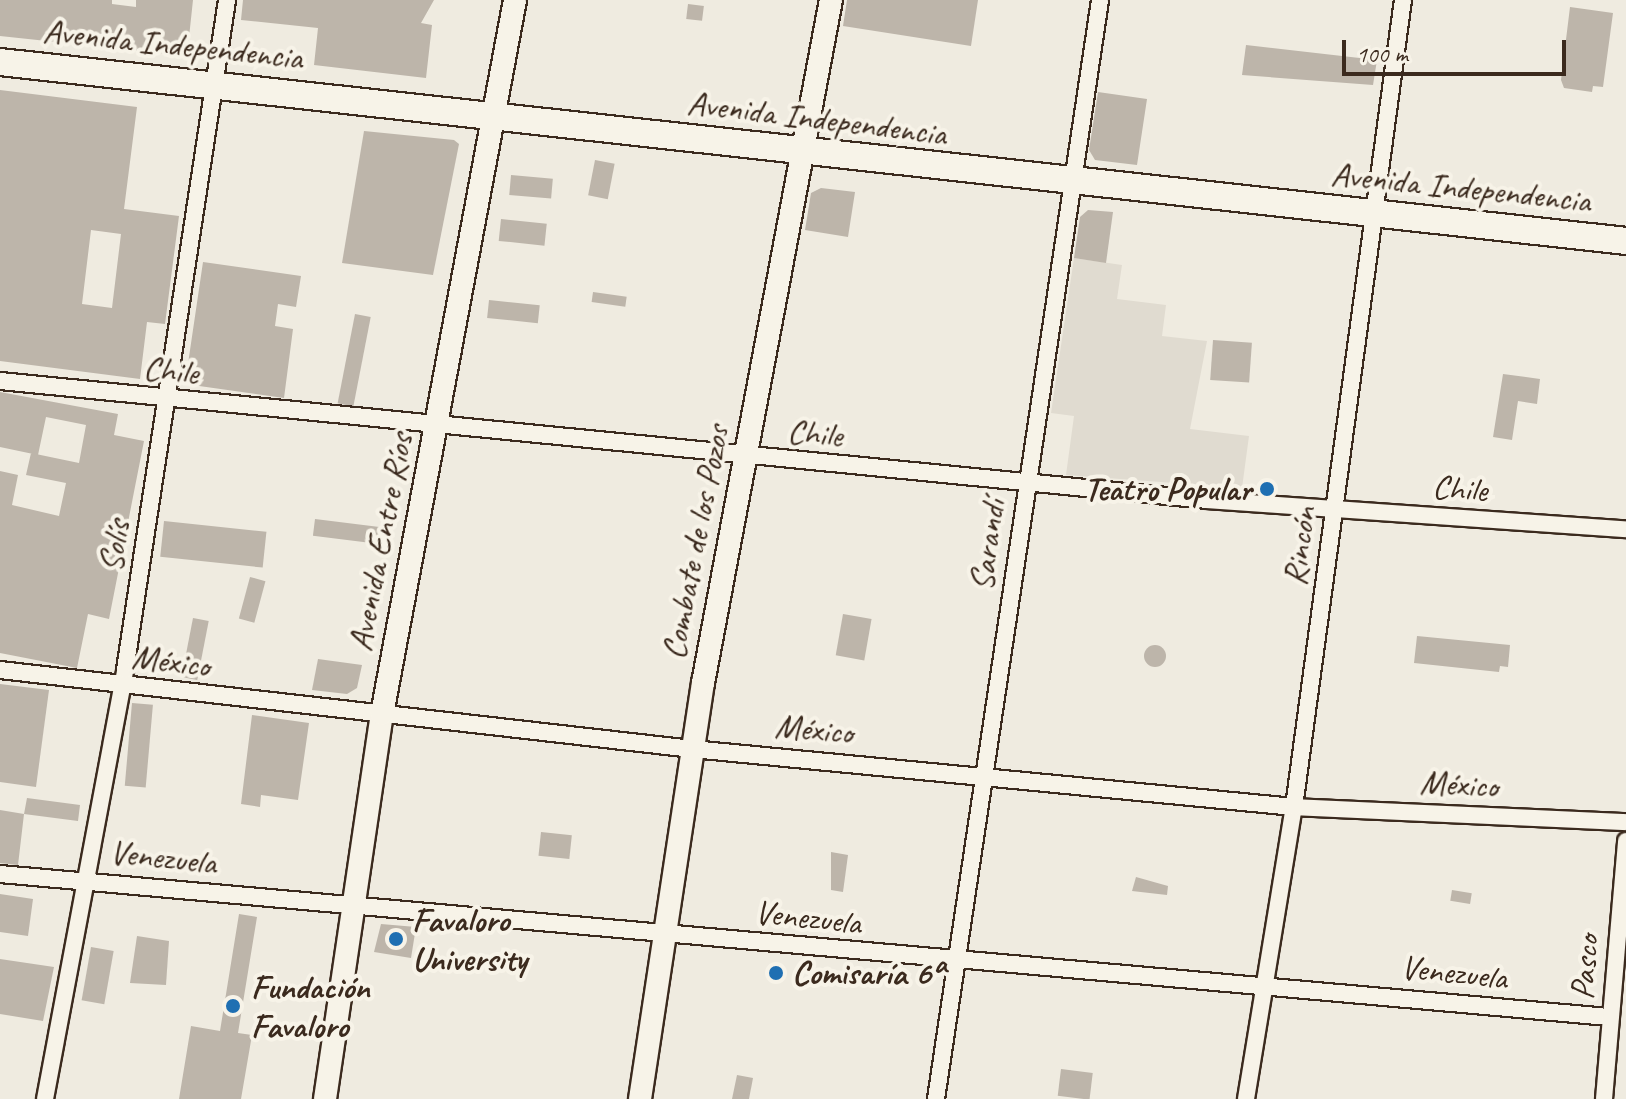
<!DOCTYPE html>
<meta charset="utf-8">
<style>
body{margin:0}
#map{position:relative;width:1626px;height:1099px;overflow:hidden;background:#efebe0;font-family:Caveat,sans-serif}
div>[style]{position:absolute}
.built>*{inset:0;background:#e0dbd0}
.building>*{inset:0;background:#bdb5aa;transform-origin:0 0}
.round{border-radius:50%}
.roads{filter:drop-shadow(2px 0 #3b2a1e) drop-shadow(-2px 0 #3b2a1e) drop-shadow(0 2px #3b2a1e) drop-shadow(0 -2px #3b2a1e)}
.street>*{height:16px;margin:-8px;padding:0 8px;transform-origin:8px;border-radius:8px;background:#f7f3e8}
.secondary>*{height:22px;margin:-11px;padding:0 11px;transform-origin:11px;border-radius:11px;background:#f7f3e8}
.primary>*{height:26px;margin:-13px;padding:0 13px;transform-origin:13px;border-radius:13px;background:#f7f3e8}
.dots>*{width:22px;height:22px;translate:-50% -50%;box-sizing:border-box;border:4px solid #f7f3e8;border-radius:50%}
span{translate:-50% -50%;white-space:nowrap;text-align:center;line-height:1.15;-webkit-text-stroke:8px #f7f3e8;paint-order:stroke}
.street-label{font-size:34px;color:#3b2a1e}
.poi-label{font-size:34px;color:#3b2a1e;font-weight:700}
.right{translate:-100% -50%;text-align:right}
.left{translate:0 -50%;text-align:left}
.scale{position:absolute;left:1342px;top:40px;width:224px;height:36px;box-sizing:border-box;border:4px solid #3b2a1e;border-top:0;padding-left:10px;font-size:24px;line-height:28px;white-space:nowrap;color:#3b2a1e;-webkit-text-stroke:6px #f7f3e8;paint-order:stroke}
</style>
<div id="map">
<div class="built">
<i style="clip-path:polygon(1074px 258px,1122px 265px,1117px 299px,1166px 305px,1162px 336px,1207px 341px,1190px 429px,1249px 436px,1242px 488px,1066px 475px,1074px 416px,1051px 413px)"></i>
</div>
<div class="building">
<i style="clip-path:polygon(0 0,112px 0,112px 4px,136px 7px,136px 0,193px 0,187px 56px,0 36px)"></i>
<i style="clip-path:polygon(243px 0,434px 0,421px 23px,432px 25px,426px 78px,314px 65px,318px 28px,241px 20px)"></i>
<i style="clip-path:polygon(847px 0,978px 0,971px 46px,843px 26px)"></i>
<i style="left:688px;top:4px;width:16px;height:15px;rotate:7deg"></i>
<i style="clip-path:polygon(1570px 7px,1613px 13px,1603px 87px,1593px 86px,1592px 92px,1564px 88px,1561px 80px)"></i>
<i style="clip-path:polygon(1246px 45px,1377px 60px,1373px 85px,1242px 75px)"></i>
<i style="clip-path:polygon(evenodd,0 90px,137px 107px,124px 209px,179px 216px,165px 324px,147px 322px,140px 379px,0 361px,0 90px,91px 230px,121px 234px,112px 308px,82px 304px,91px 230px)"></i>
<i style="clip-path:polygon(1098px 92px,1147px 99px,1137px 165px,1095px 160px,1089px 150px)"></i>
<i style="clip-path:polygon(364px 131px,454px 140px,459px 144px,433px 275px,342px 263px)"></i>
<i style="left:595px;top:160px;width:20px;height:36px;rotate:11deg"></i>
<i style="left:511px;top:175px;width:42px;height:20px;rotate:5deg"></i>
<i style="clip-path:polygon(821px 188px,855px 192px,848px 237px,805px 230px,811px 193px)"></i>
<i style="clip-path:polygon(1088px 210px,1113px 212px,1106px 263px,1074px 258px,1080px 217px)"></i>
<i style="left:501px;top:219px;width:46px;height:22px;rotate:6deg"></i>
<i style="clip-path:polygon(203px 262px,301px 276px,296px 307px,278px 304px,275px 326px,293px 329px,284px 398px,185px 384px)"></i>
<i style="left:593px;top:292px;width:34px;height:10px;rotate:8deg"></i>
<i style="left:489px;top:300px;width:51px;height:18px;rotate:6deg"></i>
<i style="left:355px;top:314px;width:16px;height:91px;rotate:11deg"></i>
<i style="left:1213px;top:340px;width:39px;height:40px;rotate:4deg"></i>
<i style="clip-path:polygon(1503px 374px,1540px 379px,1537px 404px,1518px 401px,1512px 440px,1493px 437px)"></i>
<i style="clip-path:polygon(0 392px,118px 414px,114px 435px,144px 441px,109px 619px,88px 614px,77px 668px,0 653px,0 471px,18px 475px,12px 505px,59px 516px,66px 483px,26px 475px,31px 453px,79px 463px,86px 425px,46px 417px,38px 455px,0 447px)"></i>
<i style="left:315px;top:519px;width:73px;height:17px;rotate:7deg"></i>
<i style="left:164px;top:521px;width:103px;height:36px;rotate:6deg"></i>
<i style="left:250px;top:577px;width:16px;height:43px;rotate:15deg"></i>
<i style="left:843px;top:614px;width:29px;height:42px;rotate:10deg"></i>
<i style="left:193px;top:618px;width:16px;height:60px;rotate:11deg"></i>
<i style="clip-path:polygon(1417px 636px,1510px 645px,1508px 667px,1500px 666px,1499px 672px,1414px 663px)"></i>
<i class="round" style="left:1144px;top:645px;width:22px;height:22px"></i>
<i style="clip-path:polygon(318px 659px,362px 665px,357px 688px,347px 694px,312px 690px)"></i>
<i style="clip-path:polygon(0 684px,49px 690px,36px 787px,0 782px)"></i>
<i style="left:132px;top:703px;width:21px;height:83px;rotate:5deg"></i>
<i style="clip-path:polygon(252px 715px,309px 723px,298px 800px,261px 795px,260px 807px,241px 804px)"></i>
<i style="clip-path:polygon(27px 798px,80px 805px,78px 821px,24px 814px,18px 865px,0 863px,0 810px,24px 814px)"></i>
<i style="left:541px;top:832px;width:31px;height:24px;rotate:6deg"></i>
<i style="clip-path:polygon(831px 852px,848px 855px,843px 892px,831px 890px)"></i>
<i style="clip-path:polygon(1136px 877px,1168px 886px,1167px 895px,1132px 891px)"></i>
<i style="left:1452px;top:890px;width:20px;height:11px;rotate:9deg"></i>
<i style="clip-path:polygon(0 894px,33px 899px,28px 936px,0 932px)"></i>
<i style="clip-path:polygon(239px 914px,257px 917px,238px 1033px,252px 1035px,241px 1099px,179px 1099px,191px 1026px,220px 1031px)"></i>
<i style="clip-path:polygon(381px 924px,416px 927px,411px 958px,374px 952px)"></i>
<i style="clip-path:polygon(137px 936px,169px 941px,166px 985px,130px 983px)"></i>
<i style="left:91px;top:947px;width:23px;height:54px;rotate:10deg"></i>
<i style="clip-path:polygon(0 959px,54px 967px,43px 1021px,0 1014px)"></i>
<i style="left:1061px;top:1069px;width:32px;height:27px;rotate:7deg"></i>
<i style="clip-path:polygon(737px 1075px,753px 1078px,749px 1099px,732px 1099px)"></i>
</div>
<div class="roads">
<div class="street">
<i style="left:0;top:381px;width:1213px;rotate:5.63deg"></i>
<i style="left:1207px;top:500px;width:420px;rotate:4deg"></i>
<i style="left:0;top:670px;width:696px;rotate:6.51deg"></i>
<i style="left:692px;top:749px;width:605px;rotate:5.5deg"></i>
<i style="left:1294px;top:807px;width:332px;rotate:2.6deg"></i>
<i style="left:0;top:874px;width:1616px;rotate:5.08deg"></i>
<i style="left:45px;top:1099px;width:436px;rotate:-79.4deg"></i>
<i style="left:125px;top:670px;width:678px;rotate:-81.34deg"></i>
<i style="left:936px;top:1099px;width:1111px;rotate:-81.51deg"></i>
<i style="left:1246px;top:1099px;width:296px;rotate:-80.7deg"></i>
<i style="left:1294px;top:807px;width:814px;rotate:-82.31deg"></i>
<i style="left:1604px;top:1099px;width:259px;rotate:-85.1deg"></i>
</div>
<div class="secondary">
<i style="left:325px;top:1099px;width:389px;rotate:-81.6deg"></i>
<i style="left:382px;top:714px;width:726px;rotate:-79.45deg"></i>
<i style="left:640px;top:1099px;width:421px;rotate:-81.4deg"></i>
<i style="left:703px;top:683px;width:695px;rotate:-79.39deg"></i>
</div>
<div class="primary">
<i style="left:0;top:62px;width:1636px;rotate:6.28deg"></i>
</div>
</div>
<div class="dots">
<i style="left:1267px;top:489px;background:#1f6fb2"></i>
<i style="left:396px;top:939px;background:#1f6fb2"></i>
<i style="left:776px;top:973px;background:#1f6fb2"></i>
<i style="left:233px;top:1006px;background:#1f6fb2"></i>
</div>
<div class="street-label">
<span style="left:173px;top:44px;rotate:6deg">Avenida Independencia</span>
<span style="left:817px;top:118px;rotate:7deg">Avenida Independencia</span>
<span style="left:1461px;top:187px;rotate:6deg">Avenida Independencia</span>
<span style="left:171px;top:370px;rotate:6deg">Chile</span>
<span style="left:815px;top:433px;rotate:5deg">Chile</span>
<span style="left:1460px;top:488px;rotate:4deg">Chile</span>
<span style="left:380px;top:542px;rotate:-79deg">Avenida Entre Ríos</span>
<span style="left:695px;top:542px;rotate:-79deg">Combate de los Pozos</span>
<span style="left:987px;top:545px;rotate:-82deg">Sarandí</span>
<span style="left:114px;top:546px;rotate:-81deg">Solís</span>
<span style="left:1299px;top:546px;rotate:-82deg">Rincón</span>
<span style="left:171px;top:661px;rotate:7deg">México</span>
<span style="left:814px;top:729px;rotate:5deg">México</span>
<span style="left:1459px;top:784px;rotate:3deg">México</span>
<span style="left:163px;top:857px;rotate:6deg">Venezuela</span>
<span style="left:808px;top:917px;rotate:6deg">Venezuela</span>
<span style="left:1584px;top:967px;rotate:-85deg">Pasco</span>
<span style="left:1454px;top:972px;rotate:6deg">Venezuela</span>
</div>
<div class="poi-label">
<span class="right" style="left:1251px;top:489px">Teatro Popular</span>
<span class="left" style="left:412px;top:939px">Favaloro<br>University</span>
<span class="left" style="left:792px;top:973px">Comisaría 6ª</span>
<span class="left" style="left:251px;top:1006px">Fundación<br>Favaloro</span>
</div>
<div class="scale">100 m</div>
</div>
